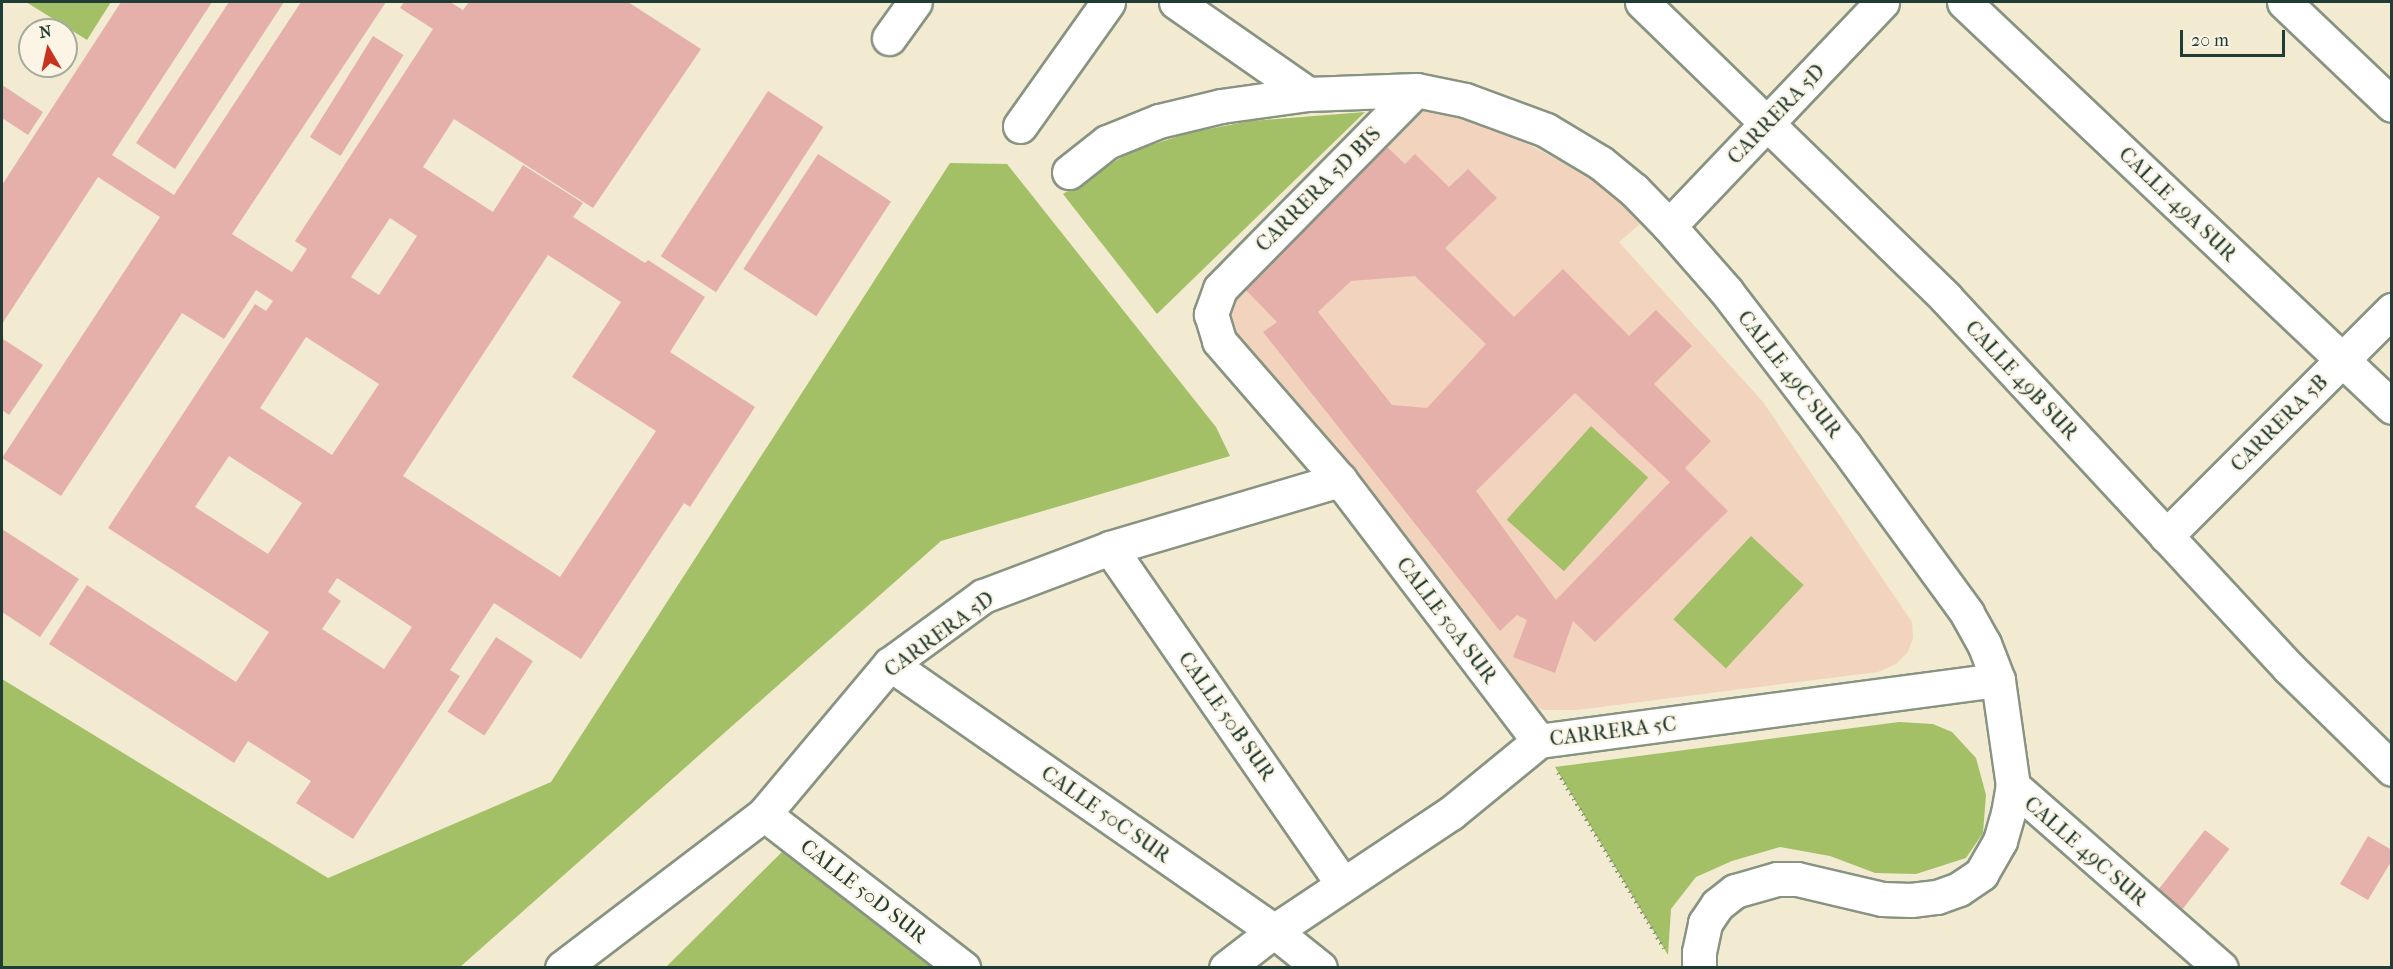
<!DOCTYPE html>
<style>
body{margin:0}
#map{position:relative;width:2393px;height:969px;overflow:hidden;background:#f2ebd1;font-family:"IM FELL French Canon",serif}
div>[style]{position:absolute}
.built>*{inset:0;background:#f2d4be}
.green>*{inset:0;background:#a4c067;transform-origin:0 0}
.building>*{inset:0;background:#e6b0aa;transform-origin:0 0}
.path>*{height:4px;margin-top:-2px;transform-origin:0;background:repeating-linear-gradient(90deg,#889482 0 1.5px,transparent 0 6px)}
.roads{filter:drop-shadow(2px 0 #889482) drop-shadow(-2px 0 #889482) drop-shadow(0 2px #889482) drop-shadow(0 -2px #889482)}
.street>*{height:33px;margin:-16.5px;padding:0 16.5px;transform-origin:16.5px;border-radius:16.5px;background:#fff}
.secondary>*{height:33px;margin:-16.5px;padding:0 16.5px;transform-origin:16.5px;border-radius:16.5px;background:#fff}
span{translate:-50% -50%;white-space:nowrap;text-align:center;line-height:1.15;-webkit-text-stroke:4.5px #fcf5e5;paint-order:stroke}
.street-label{font-size:21px;color:#1f3d34}
.frame{position:absolute;inset:0;border:3px solid #1f3d34;pointer-events:none}
.north{position:absolute;left:18px;top:18px;width:60px;height:60px;box-sizing:border-box;background:#fcf5e5;border:2px solid #a4ab9e;border-radius:50%;rotate:351deg;font-size:16px;font-weight:700;line-height:24px;text-align:center;color:#1f3d34}
.north::after{content:'';display:block;margin:auto;width:21px;height:27px;background:#c8321e;clip-path:polygon(50% 0,100% 100%,50% 72%,0 100%)}
.scale{position:absolute;left:2180px;top:30px;width:105px;height:27px;box-sizing:border-box;border:3px solid #1f3d34;border-top:0;padding-left:8px;font-size:18px;line-height:21px;white-space:nowrap;color:#1f3d34;-webkit-text-stroke:4px #fcf5e5;paint-order:stroke}
</style>
<div id="map">
<div class="built">
<i style="clip-path:polygon(1409px 108px,1434px 109px,1485px 123px,1547px 154px,1604px 186px,1640px 224px,1619px 242px,1763px 402px,1912px 622px,1913px 638px,1908px 652px,1896px 664px,1878px 672px,1577px 710px,1544px 710px,1518px 699px,1234px 336px,1229px 316px,1228px 290px)"></i>
</div>
<div class="green">
<i style="clip-path:polygon(26px 2px,111px 2px,87px 40px)"></i>
<i style="clip-path:polygon(1365px 112px,1157px 314px,1063px 194px,1130px 152px,1188px 133px,1250px 121px)"></i>
<i style="clip-path:polygon(950px 163px,1007px 164px,1216px 427px,1230px 456px,941px 541px,460px 967px,2px 967px,2px 679px,328px 878px,551px 782px)"></i>
<i style="left:1591px;top:426px;width:77px;height:126px;rotate:42deg"></i>
<i style="left:1751px;top:536px;width:72px;height:114px;rotate:43deg"></i>
<i style="clip-path:polygon(1899px 722px,1933px 724px,1952px 732px,1976px 758px,1986px 795px,1983px 833px,1966px 858px,1916px 874px,1875px 873px,1830px 856px,1780px 847px,1732px 861px,1696px 877px,1671px 909px,1668px 955px,1555px 767px)"></i>
<i style="clip-path:polygon(799px 835px,970px 968px,665px 968px)"></i>
</div>
<div class="building">
<i style="clip-path:polygon(evenodd,121px 2px,212px 2px,112px 155px,174px 195px,301px 2px,386px 2px,232px 234px,292px 272px,307px 249px,295px 241px,433px 29px,400px 8px,404px 2px,450px 2px,463px 10px,469px 2px,628px 2px,701px 49px,593px 208px,454px 119px,423px 167px,493px 212px,523px 165px,583px 203px,573px 217px,645px 263px,648px 260px,705px 297px,670px 352px,755px 407px,690px 507px,684px 503px,581px 659px,494px 603px,450px 670px,460px 676px,353px 839px,296px 803px,311px 781px,248px 741px,234px 763px,49px 644px,87px 585px,236px 682px,269px 632px,108px 528px,255px 304px,266px 311px,273px 301px,256px 290px,224px 339px,182px 313px,61px 496px,2px 458px,160px 217px,98px 177px,2px 324px,2px 185px,121px 2px,390px 218px,417px 236px,379px 295px,351px 277px,390px 218px,121px 2px,548px 255px,621px 302px,572px 377px,656px 431px,560px 577px,403px 476px,548px 255px,121px 2px,306px 337px,379px 384px,332px 455px,260px 408px,306px 337px,121px 2px,229px 456px,302px 503px,268px 554px,195px 507px,229px 456px,121px 2px,337px 578px,412px 627px,384px 669px,322px 629px,341px 601px,328px 592px,337px 578px)"></i>
<i style="clip-path:polygon(229px 2px,284px 2px,175px 169px,136px 143px)"></i>
<i style="left:373px;top:36px;width:36px;height:119px;rotate:32deg"></i>
<i style="clip-path:polygon(2px 85px,43px 112px,28px 135px,2px 118px)"></i>
<i style="left:768px;top:91px;width:66px;height:197px;rotate:33deg"></i>
<i style="clip-path:polygon(evenodd,1383px 143px,1405px 164px,1415px 154px,1449px 187px,1468px 169px,1497px 198px,1445px 248px,1514px 317px,1563px 269px,1629px 336px,1656px 310px,1692px 346px,1654px 384px,1711px 441px,1685px 468px,1728px 511px,1595px 642px,1573px 621px,1555px 673px,1513px 657px,1527px 620px,1517px 615px,1500px 631px,1263px 332px,1277px 322px,1239px 283px,1383px 143px,1415px 276px,1486px 344px,1427px 408px,1392px 405px,1318px 312px,1351px 281px,1415px 276px,1383px 143px,1575px 393px,1670px 482px,1556px 600px,1476px 491px,1575px 393px)"></i>
<i style="left:818px;top:154px;width:87px;height:137px;rotate:33deg"></i>
<i style="clip-path:polygon(3px 339px,43px 365px,9px 415px,2px 410px)"></i>
<i style="clip-path:polygon(2px 529px,79px 579px,40px 637px,2px 612px)"></i>
<i style="left:496px;top:637px;width:44px;height:89px;rotate:33deg"></i>
<i style="left:2205px;top:830px;width:31px;height:81px;rotate:38deg"></i>
<i style="clip-path:polygon(2368px 836px,2392px 850px,2392px 860px,2368px 900px,2340px 884px)"></i>
</div>
<div class="path">
<i style="left:1558px;top:773px;width:205px;rotate:58.9deg"></i>
</div>
<div class="roads">
<div class="street">
<i style="left:1176px;top:2px;width:161px;rotate:34.9deg"></i>
<i style="left:889px;top:38px;width:44px;rotate:-54.2deg"></i>
<i style="left:1416px;top:90px;width:279px;rotate:134.6deg"></i>
<i style="left:1220px;top:289px;width:27px;rotate:110deg"></i>
<i style="left:1211px;top:314px;width:28px;rotate:73deg"></i>
<i style="left:1219px;top:341px;width:184px;rotate:49deg"></i>
<i style="left:1340px;top:480px;width:328px;rotate:52.7deg"></i>
<i style="left:1020px;top:126px;width:152px;rotate:-54.6deg"></i>
<i style="left:1069px;top:172px;width:48px;rotate:-38.3deg"></i>
<i style="left:1107px;top:142px;width:56px;rotate:-22deg"></i>
<i style="left:1159px;top:121px;width:64px;rotate:-13.6deg"></i>
<i style="left:1221px;top:106px;width:88px;rotate:-7.9deg"></i>
<i style="left:1308px;top:94px;width:108px;rotate:-2.1deg"></i>
<i style="left:1416px;top:90px;width:50px;rotate:11.5deg"></i>
<i style="left:1465px;top:100px;width:86px;rotate:20.3deg"></i>
<i style="left:1546px;top:130px;width:64px;rotate:31deg"></i>
<i style="left:1601px;top:163px;width:43px;rotate:39.3deg"></i>
<i style="left:1634px;top:190px;width:50px;rotate:45.8deg"></i>
<i style="left:1110px;top:548px;width:409px;rotate:55.3deg"></i>
<i style="left:890px;top:664px;width:468px;rotate:34.8deg"></i>
<i style="left:1274px;top:931px;width:59px;rotate:38.8deg"></i>
<i style="left:2013px;top:786px;width:276px;rotate:41.2deg"></i>
<i style="left:764px;top:814px;width:252px;rotate:37.7deg"></i>
<i style="left:562px;top:968px;width:254px;rotate:-37.3deg"></i>
<i style="left:764px;top:814px;width:196px;rotate:-50deg"></i>
<i style="left:890px;top:664px;width:115px;rotate:-36.2deg"></i>
<i style="left:983px;top:596px;width:136px;rotate:-20.7deg"></i>
<i style="left:1110px;top:548px;width:240px;rotate:-16.5deg"></i>
<i style="left:1226px;top:968px;width:61px;rotate:-37.6deg"></i>
<i style="left:1274px;top:931px;width:213px;rotate:-33.7deg"></i>
<i style="left:1451px;top:813px;width:114px;rotate:-39.3deg"></i>
<i style="left:1539px;top:741px;width:463px;rotate:-7.6deg"></i>
</div>
<div class="secondary">
<i style="left:1642px;top:2px;width:424px;rotate:44.2deg"></i>
<i style="left:1946px;top:298px;width:505px;rotate:47.17deg"></i>
<i style="left:2289px;top:668px;width:144px;rotate:44.4deg"></i>
<i style="left:1964px;top:2px;width:589px;rotate:43.42deg"></i>
<i style="left:2284px;top:2px;width:149px;rotate:43.6deg"></i>
<i style="left:2166px;top:536px;width:320px;rotate:-45deg"></i>
<i style="left:1699px;top:968px;width:16px;rotate:-90deg"></i>
<i style="left:1699px;top:952px;width:30px;rotate:-78deg"></i>
<i style="left:1705px;top:923px;width:22px;rotate:-56deg"></i>
<i style="left:1717px;top:905px;width:23px;rotate:-38deg"></i>
<i style="left:1735px;top:891px;width:44px;rotate:-15.9deg"></i>
<i style="left:1777px;top:879px;width:20px"></i>
<i style="left:1797px;top:879px;width:87px;rotate:13.2deg"></i>
<i style="left:1882px;top:899px;width:29px;rotate:2deg"></i>
<i style="left:1911px;top:900px;width:26px;rotate:-7deg"></i>
<i style="left:1937px;top:897px;width:23px;rotate:-20deg"></i>
<i style="left:1959px;top:889px;width:27px;rotate:-34deg"></i>
<i style="left:1981px;top:874px;width:38px;rotate:-60deg"></i>
<i style="left:2000px;top:841px;width:29px;rotate:-74deg"></i>
<i style="left:2008px;top:813px;width:27px;rotate:-80deg"></i>
<i style="left:2013px;top:786px;width:107px;rotate:-98.1deg"></i>
<i style="left:1998px;top:680px;width:39px;rotate:-111deg"></i>
<i style="left:1984px;top:644px;width:35px;rotate:-119deg"></i>
<i style="left:1967px;top:613px;width:207px;rotate:-126.1deg"></i>
<i style="left:1845px;top:446px;width:194px;rotate:-127.5deg"></i>
<i style="left:1727px;top:292px;width:88px;rotate:-131.3deg"></i>
<i style="left:1669px;top:226px;width:309px;rotate:-46.4deg"></i>
</div>
</div>
<div class="street-label">
<span style="left:1776px;top:114px;rotate:-46deg">CARRERA 5D</span>
<span style="left:1318px;top:189px;rotate:-45deg">CARRERA 5D BIS</span>
<span style="left:2178px;top:204px;rotate:44deg">CALLE 49A SUR</span>
<span style="left:1790px;top:374px;rotate:52deg">CALLE 49C SUR</span>
<span style="left:2022px;top:380px;rotate:47deg">CALLE 49B SUR</span>
<span style="left:2279px;top:423px;rotate:-45deg">CARRERA 5B</span>
<span style="left:1447px;top:620px;rotate:53deg">CALLE 50A SUR</span>
<span style="left:939px;top:634px;rotate:-36deg">CARRERA 5D</span>
<span style="left:1227px;top:716px;rotate:55deg">CALLE 50B SUR</span>
<span style="left:1613px;top:731px;rotate:-7deg">CARRERA 5C</span>
<span style="left:1106px;top:814px;rotate:35deg">CALLE 50C SUR</span>
<span style="left:2086px;top:851px;rotate:41deg">CALLE 49C SUR</span>
<span style="left:864px;top:891px;rotate:38deg">CALLE 50D SUR</span>
</div>
<div class="frame"></div>
<div class="north">N</div>
<div class="scale">20 m</div>
</div>
